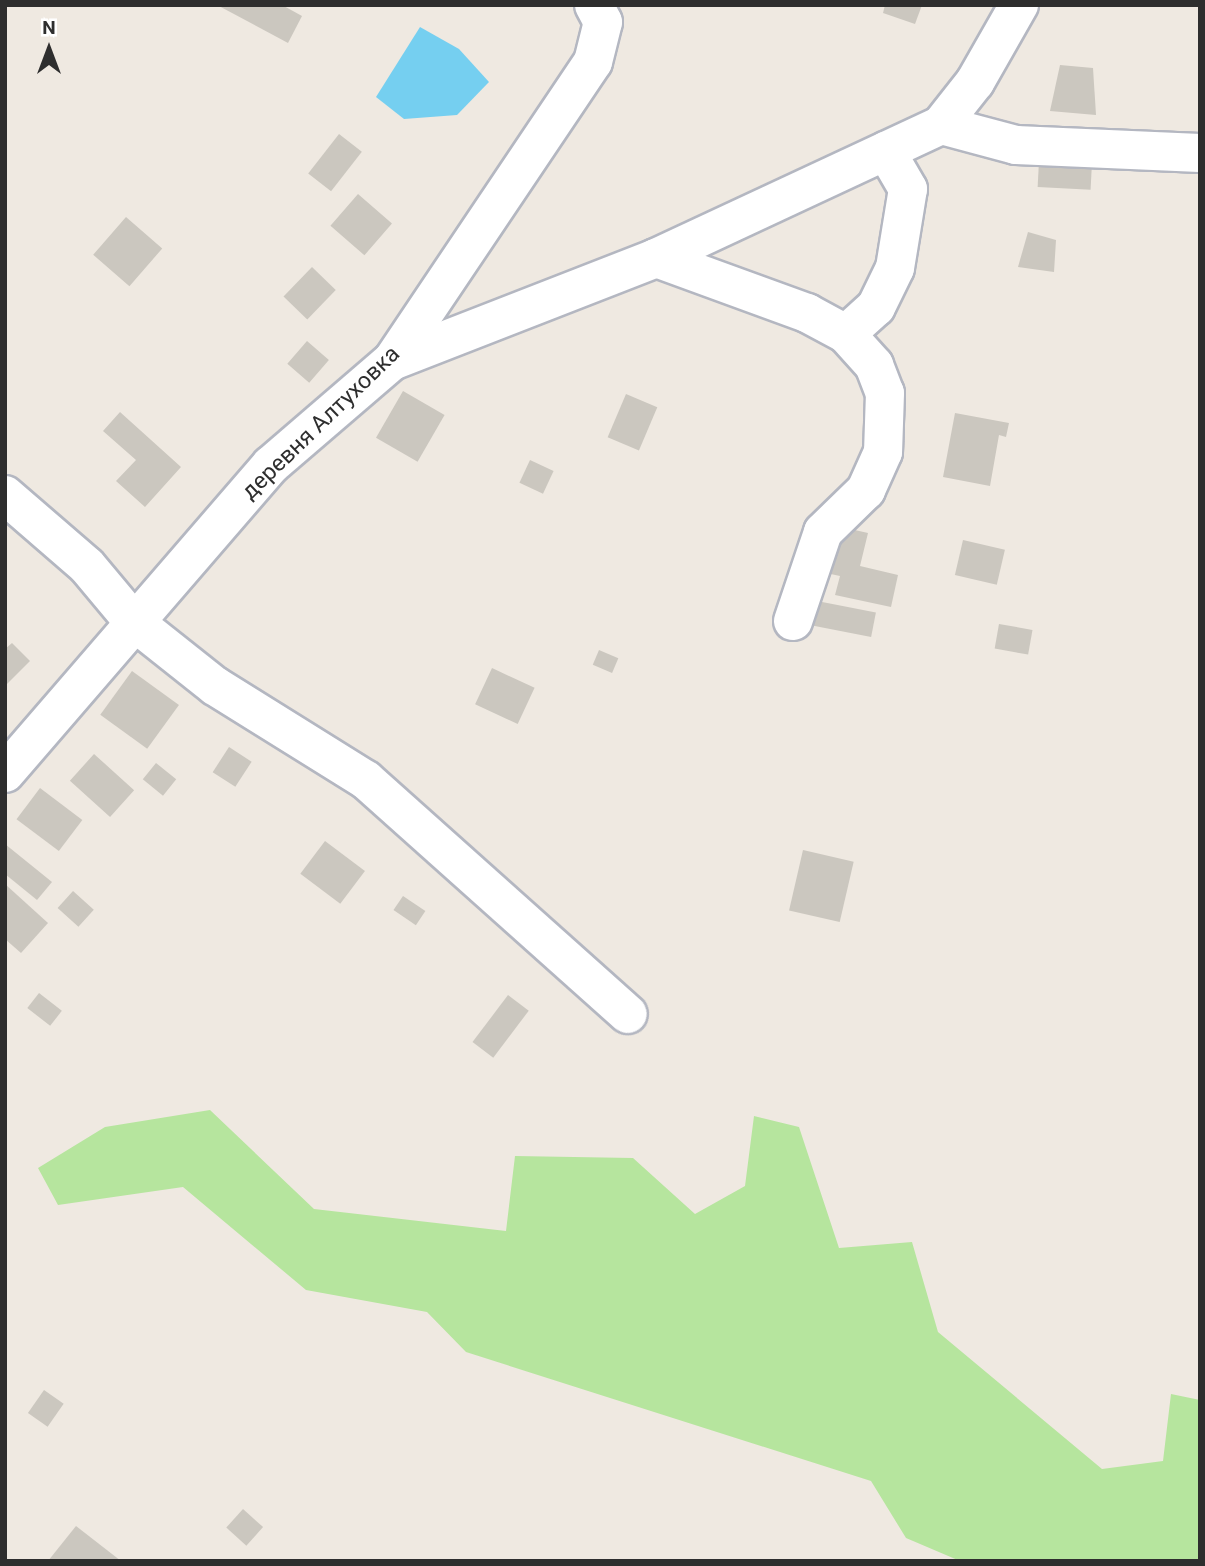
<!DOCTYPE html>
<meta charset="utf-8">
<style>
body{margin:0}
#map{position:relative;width:1205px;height:1566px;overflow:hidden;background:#efe9e1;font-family:Roboto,sans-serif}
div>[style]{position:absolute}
.green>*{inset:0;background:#b6e59e}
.water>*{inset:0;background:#75cff0}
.building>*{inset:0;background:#cbc7bf;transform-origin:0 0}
.roads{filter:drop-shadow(2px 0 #b4b7c1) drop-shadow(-2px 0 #b4b7c1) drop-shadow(0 2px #b4b7c1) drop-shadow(0 -2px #b4b7c1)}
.minor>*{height:38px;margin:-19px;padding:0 19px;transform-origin:19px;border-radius:19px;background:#fff}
span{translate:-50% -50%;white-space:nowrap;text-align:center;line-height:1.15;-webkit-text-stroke:6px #fff;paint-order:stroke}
.street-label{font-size:23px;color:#2e2e2e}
.frame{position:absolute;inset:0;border:7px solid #2e2e2e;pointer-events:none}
.north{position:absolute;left:14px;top:14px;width:70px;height:70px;-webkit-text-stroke:5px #fff;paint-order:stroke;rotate:0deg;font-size:19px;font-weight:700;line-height:28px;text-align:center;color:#2e2e2e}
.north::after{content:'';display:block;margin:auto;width:24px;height:32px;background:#2e2e2e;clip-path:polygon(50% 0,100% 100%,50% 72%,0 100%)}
</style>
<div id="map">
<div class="green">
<i style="clip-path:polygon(210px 1110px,314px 1209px,506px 1231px,515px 1156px,633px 1158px,695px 1214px,745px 1186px,754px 1116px,799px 1127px,839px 1248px,912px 1242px,938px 1332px,1102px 1469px,1163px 1461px,1171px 1394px,1200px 1400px,1200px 1561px,960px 1561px,906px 1538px,871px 1481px,466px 1352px,427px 1312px,306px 1290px,183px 1187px,58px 1205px,38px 1168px,105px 1127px)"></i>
</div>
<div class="water">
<i style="clip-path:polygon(420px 27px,459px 49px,489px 82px,457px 115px,404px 119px,376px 97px)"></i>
</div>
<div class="building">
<i style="clip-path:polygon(217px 5px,282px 5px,302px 16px,288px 43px)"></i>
<i style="clip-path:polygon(885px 5px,922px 5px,915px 24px,883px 13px)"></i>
<i style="clip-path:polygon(1060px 65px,1093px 68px,1096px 115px,1050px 111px)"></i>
<i style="left:339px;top:134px;width:29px;height:50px;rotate:38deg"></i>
<i style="left:1039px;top:161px;width:53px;height:26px;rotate:3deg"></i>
<i style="left:358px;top:194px;width:45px;height:42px;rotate:41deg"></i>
<i style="left:126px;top:217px;width:48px;height:50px;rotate:41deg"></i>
<i style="clip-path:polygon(1028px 232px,1056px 240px,1054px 272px,1018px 267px)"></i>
<i style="left:312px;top:267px;width:33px;height:41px;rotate:44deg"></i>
<i style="left:307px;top:341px;width:29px;height:30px;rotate:41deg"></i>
<i style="left:403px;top:391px;width:48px;height:54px;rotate:30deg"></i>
<i style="left:626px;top:394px;width:34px;height:47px;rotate:23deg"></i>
<i style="clip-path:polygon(120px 412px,181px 467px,145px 507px,116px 481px,136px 460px,103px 431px)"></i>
<i style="clip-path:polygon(955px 413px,1009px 423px,1006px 437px,999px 435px,990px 486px,943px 477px)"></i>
<i style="left:530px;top:460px;width:26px;height:25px;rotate:25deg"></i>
<i style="clip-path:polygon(837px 526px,868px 533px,860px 566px,898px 575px,891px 607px,835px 595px,840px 576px,826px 573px)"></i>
<i style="left:963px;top:540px;width:43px;height:36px;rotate:13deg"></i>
<i style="left:817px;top:601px;width:60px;height:25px;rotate:11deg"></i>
<i style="left:999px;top:624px;width:34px;height:25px;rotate:10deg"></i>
<i style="clip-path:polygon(12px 643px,30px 661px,5px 686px,5px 649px)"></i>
<i style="left:599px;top:650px;width:21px;height:16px;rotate:23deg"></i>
<i style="left:492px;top:668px;width:47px;height:40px;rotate:25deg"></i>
<i style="left:132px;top:671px;width:58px;height:54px;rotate:36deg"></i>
<i style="left:229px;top:747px;width:27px;height:30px;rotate:33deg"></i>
<i style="left:94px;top:754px;width:54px;height:36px;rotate:42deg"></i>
<i style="left:156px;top:763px;width:26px;height:21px;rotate:39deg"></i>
<i style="left:40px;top:788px;width:53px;height:39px;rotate:37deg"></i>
<i style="left:325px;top:841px;width:50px;height:41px;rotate:37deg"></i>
<i style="clip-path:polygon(5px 844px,52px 882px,37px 900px,5px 874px)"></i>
<i style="left:803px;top:850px;width:52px;height:62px;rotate:13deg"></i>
<i style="clip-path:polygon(5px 884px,48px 923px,21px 953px,5px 939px)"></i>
<i style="left:73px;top:891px;width:28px;height:23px;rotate:42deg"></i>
<i style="left:403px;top:896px;width:27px;height:17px;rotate:34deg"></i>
<i style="left:39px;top:993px;width:29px;height:19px;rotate:38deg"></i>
<i style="left:508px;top:995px;width:26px;height:59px;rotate:37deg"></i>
<i style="left:44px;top:1390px;width:24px;height:28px;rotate:35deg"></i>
<i style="left:243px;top:1509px;width:27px;height:25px;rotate:42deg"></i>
<i style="clip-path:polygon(76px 1526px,121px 1561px,48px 1561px)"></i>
</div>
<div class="roads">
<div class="minor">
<i style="left:941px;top:125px;width:78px;rotate:14.9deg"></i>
<i style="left:1016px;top:145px;width:184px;rotate:2.5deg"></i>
<i style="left:656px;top:258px;width:161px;rotate:20deg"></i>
<i style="left:807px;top:313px;width:44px;rotate:28.3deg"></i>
<i style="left:846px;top:334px;width:42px;rotate:47.9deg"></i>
<i style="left:874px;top:365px;width:30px;rotate:69deg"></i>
<i style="left:885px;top:393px;width:59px;rotate:91.9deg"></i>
<i style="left:883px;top:452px;width:42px;rotate:114.1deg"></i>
<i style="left:866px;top:490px;width:60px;rotate:135.7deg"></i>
<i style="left:823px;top:532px;width:94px;rotate:108.6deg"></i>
<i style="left:846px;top:334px;width:40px;rotate:-42deg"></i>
<i style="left:876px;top:307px;width:43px;rotate:-64deg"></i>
<i style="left:895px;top:268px;width:80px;rotate:-80.7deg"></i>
<i style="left:908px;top:189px;width:44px;rotate:-120.1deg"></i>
<i style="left:392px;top:361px;width:283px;rotate:-21.3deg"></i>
<i style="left:656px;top:258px;width:315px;rotate:-25deg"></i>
<i style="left:941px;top:125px;width:55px;rotate:-51.7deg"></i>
<i style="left:975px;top:82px;width:89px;rotate:-60.3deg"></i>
<i style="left:5px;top:495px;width:108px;rotate:40.9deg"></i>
<i style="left:87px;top:566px;width:72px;rotate:50.1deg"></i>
<i style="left:133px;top:621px;width:105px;rotate:38.4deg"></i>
<i style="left:215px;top:686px;width:178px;rotate:31.9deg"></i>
<i style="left:366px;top:780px;width:351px;rotate:41.8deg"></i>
<i style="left:5px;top:773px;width:407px;rotate:-49.2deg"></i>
<i style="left:271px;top:465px;width:160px;rotate:-40.7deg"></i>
<i style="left:392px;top:361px;width:360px;rotate:-56.1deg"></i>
<i style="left:593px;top:62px;width:41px;rotate:-76deg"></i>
<i style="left:603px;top:22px;width:19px;rotate:-118deg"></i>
</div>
</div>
<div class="street-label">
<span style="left:321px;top:423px;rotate:-44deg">деревня Алтуховка</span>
</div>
<div class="frame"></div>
<div class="north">N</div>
</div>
